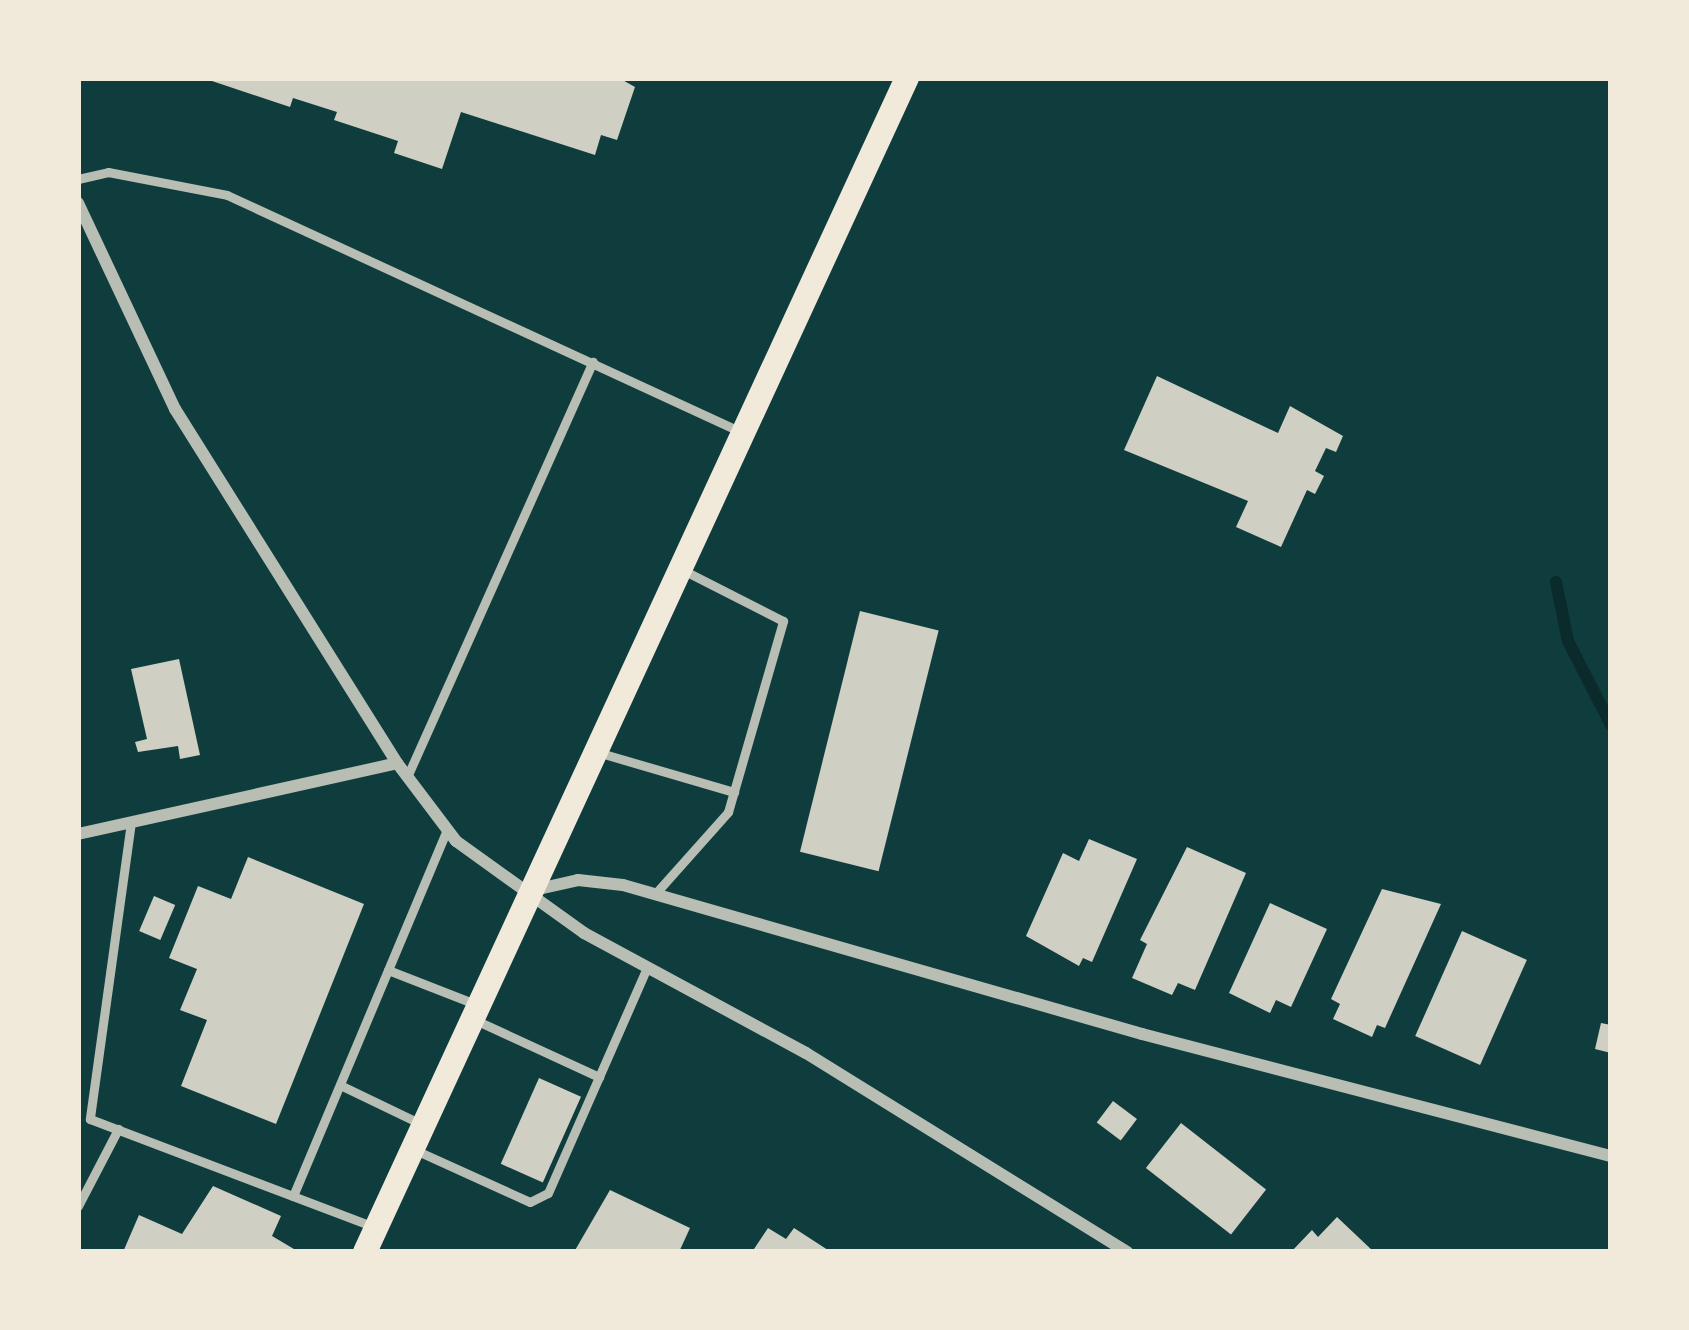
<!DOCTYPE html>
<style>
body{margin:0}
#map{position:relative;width:1689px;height:1330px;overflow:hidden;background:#0f3d3e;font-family:Cabin,sans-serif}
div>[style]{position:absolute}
.stream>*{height:12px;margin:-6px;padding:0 6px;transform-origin:6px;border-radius:6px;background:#0a2a2b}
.building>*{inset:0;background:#cfcfc3;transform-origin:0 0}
.service>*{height:9px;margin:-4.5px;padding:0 4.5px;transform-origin:4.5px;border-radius:4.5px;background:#b8beb3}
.minor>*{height:12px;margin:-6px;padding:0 6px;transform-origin:6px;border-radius:6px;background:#b8beb3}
.secondary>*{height:24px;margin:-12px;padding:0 12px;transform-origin:12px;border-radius:12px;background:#f1e9da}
span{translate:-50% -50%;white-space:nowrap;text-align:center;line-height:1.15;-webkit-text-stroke:9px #f1e9da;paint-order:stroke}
.frame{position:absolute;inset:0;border:81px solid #f1e9da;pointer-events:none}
</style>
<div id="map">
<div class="stream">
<i style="left:1556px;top:582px;width:60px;rotate:78.5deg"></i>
<i style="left:1568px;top:641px;width:94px;rotate:62.9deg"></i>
</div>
<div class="building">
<i style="clip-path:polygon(203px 78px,619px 78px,635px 87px,617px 140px,601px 135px,595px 155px,461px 112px,442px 169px,394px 153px,398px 141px,334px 120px,337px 112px,293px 98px,290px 107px)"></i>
<i style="clip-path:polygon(1157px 376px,1278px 433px,1290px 406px,1343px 436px,1336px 452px,1326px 448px,1315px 471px,1324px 476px,1315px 494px,1307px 490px,1281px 547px,1236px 527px,1248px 501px,1124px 450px)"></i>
<i style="left:860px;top:611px;width:81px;height:248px;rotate:14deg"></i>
<i style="clip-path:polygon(179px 659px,200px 755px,180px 759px,178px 746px,138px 752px,135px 742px,147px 739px,131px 669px)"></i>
<i style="clip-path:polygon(1089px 839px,1137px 859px,1092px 962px,1083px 958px,1079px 966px,1026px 936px,1063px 853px,1079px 861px)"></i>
<i style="clip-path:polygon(1187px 847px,1246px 873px,1195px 990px,1178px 983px,1172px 995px,1132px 978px,1147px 944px,1140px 940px)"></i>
<i style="clip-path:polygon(248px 857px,364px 904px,276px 1124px,181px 1086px,207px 1020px,180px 1010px,197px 969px,169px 958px,198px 886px,231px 899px)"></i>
<i style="clip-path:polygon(1382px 889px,1441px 904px,1385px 1028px,1377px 1025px,1372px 1037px,1333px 1019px,1340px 1004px,1331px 999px)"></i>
<i style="left:154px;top:896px;width:23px;height:38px;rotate:23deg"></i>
<i style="clip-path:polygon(1270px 903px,1327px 929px,1291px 1007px,1276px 1000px,1270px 1013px,1229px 993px)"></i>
<i style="left:1462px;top:931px;width:71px;height:115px;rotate:24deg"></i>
<i style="clip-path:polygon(1601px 1023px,1611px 1025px,1611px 1053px,1595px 1049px)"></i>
<i style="left:539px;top:1078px;width:46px;height:94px;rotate:24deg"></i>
<i style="left:1113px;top:1101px;width:30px;height:27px;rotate:37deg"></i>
<i style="left:1181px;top:1123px;width:108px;height:57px;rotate:38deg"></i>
<i style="clip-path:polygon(213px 1186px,281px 1216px,272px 1236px,299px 1252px,123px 1252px,139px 1215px,182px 1234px)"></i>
<i style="clip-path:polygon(610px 1190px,690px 1228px,679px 1252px,574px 1252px)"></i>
<i style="clip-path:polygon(1337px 1217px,1374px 1252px,1291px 1252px,1312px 1230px,1318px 1237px)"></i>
<i style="clip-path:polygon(768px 1228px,786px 1239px,794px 1228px,831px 1252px,752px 1252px)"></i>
</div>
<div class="service">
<i style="left:78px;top:179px;width:31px;rotate:-13deg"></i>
<i style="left:108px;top:172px;width:121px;rotate:10.9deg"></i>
<i style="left:227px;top:195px;width:564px;rotate:24.75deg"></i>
<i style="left:597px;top:752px;width:143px;rotate:16.3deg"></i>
<i style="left:407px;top:777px;width:455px;rotate:-65.9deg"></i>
<i style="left:131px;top:822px;width:300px;rotate:97.9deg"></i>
<i style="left:90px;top:1119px;width:301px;rotate:20.8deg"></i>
<i style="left:655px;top:894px;width:110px;rotate:-48.3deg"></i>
<i style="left:728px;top:812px;width:199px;rotate:-73.9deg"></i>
<i style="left:783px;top:621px;width:114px;rotate:-153deg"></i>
<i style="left:388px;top:970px;width:97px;rotate:21.3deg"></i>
<i style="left:473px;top:1019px;width:139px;rotate:24.7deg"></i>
<i style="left:340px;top:1085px;width:90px;rotate:25.7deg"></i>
<i style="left:413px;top:1149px;width:128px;rotate:24.4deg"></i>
<i style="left:530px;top:1202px;width:20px;rotate:-27deg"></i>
<i style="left:548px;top:1193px;width:246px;rotate:-66.3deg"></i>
<i style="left:293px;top:1196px;width:398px;rotate:-67.2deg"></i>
<i style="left:78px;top:1206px;width:87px;rotate:-62.5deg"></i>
</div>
<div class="minor">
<i style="left:78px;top:203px;width:228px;rotate:64.8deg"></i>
<i style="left:175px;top:409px;width:418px;rotate:57.9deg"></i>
<i style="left:397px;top:763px;width:98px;rotate:52.9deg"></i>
<i style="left:456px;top:841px;width:158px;rotate:35.7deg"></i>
<i style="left:584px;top:933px;width:252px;rotate:28.4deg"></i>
<i style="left:806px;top:1053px;width:378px;rotate:31.8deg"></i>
<i style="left:78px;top:834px;width:327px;rotate:-12.5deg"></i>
<i style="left:534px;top:890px;width:45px;rotate:-12.8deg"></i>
<i style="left:578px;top:880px;width:45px;rotate:6.3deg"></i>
<i style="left:623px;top:885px;width:540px;rotate:16.02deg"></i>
<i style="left:1142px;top:1034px;width:485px;rotate:14.6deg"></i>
</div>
<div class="secondary">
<i style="left:365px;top:1252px;width:1293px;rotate:-65.22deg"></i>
</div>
<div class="frame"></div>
</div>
